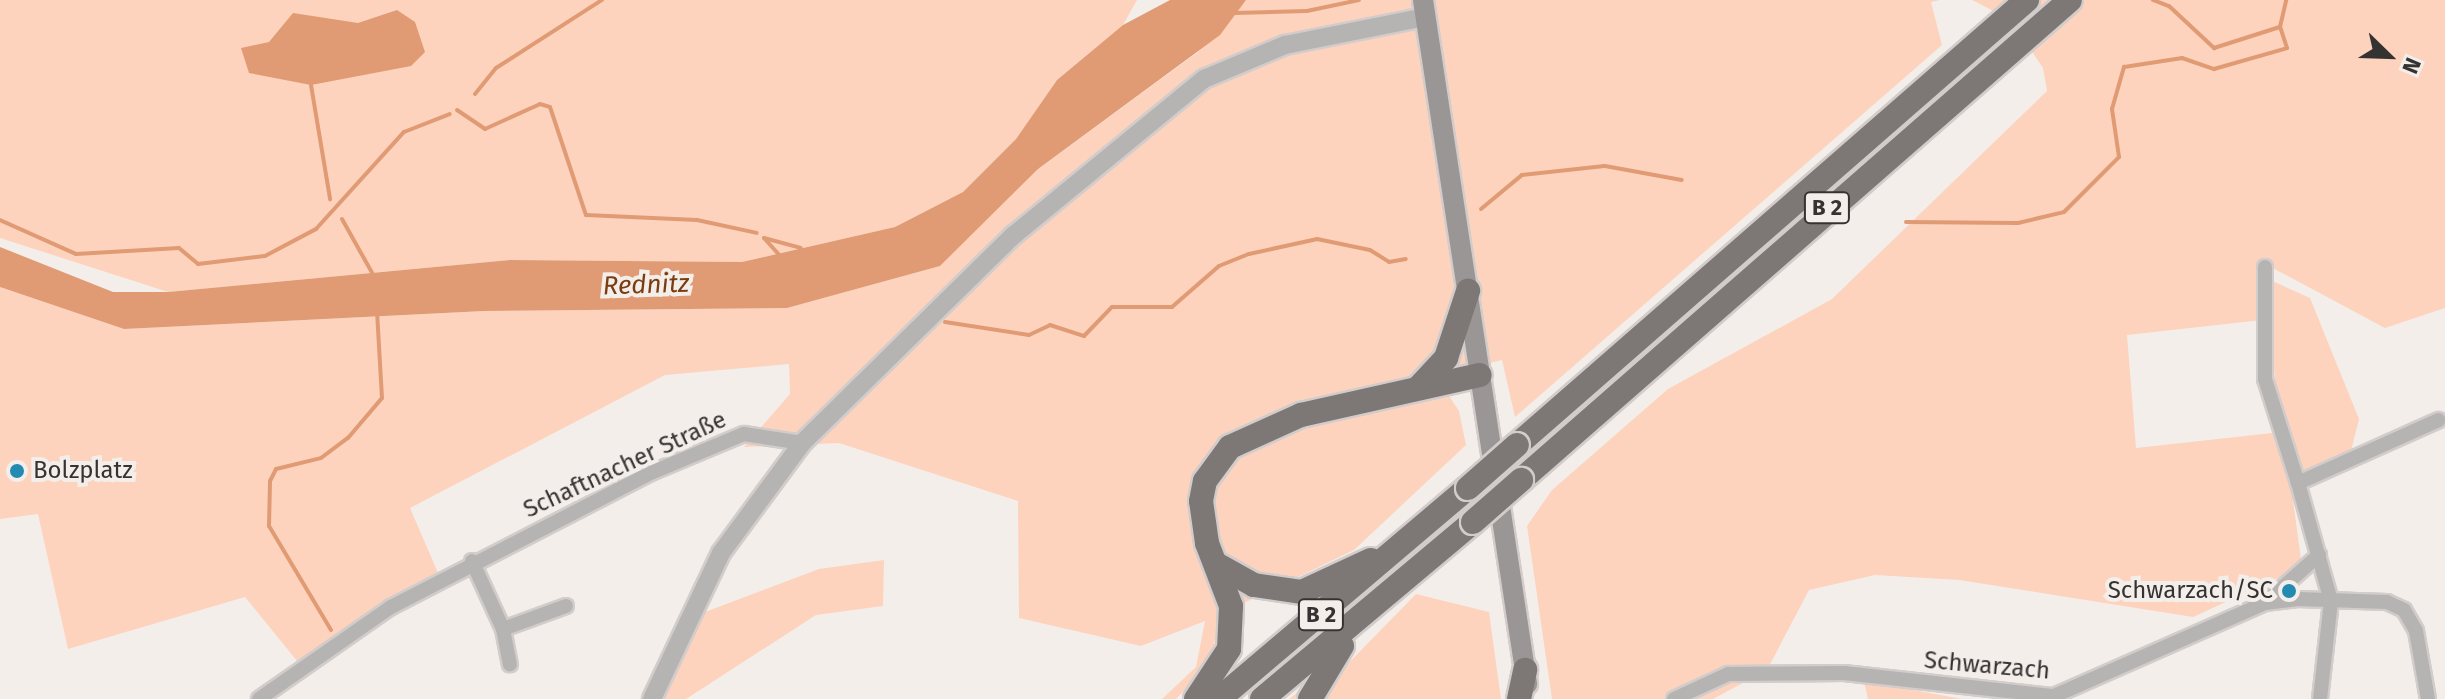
<!DOCTYPE html>
<meta charset="utf-8">
<style>
body{margin:0}
#map{position:relative;width:2445px;height:699px;overflow:hidden;background:#f4eeeb;font-family:"Fira Sans",sans-serif}
div>[style]{position:absolute}
.green>*{inset:0;background:#fdd3bd}
.water>*{inset:0;background:#e09b74}
.stream>*{height:4px;margin:-2px;padding:0 2px;transform-origin:2px;border-radius:2px;background:#e09b74}
.roads{filter:drop-shadow(2px 0 #d2ccca) drop-shadow(-2px 0 #d2ccca) drop-shadow(0 2px #d2ccca) drop-shadow(0 -2px #d2ccca)}
.minor>*{height:14px;margin:-7px;padding:0 7px;transform-origin:7px;border-radius:7px;background:#b6b4b2}
.tertiary>*{height:18px;margin:-9px;padding:0 9px;transform-origin:9px;border-radius:9px;background:#b6b4b2}
.secondary>*{height:20px;margin:-10px;padding:0 10px;transform-origin:10px;border-radius:10px;background:#9a9695}
.trunk>*{height:24px;margin:-12px;padding:0 12px;transform-origin:12px;border-radius:12px;background:#7d7876}
.bridges{filter:drop-shadow(2px 0 #d2ccca) drop-shadow(-2px 0 #d2ccca) drop-shadow(0 2px #d2ccca) drop-shadow(0 -2px #d2ccca)}
.trunk-bridge>*{height:24px;margin:-12px;padding:0 12px;transform-origin:12px;border-radius:12px;background:#7d7876}
.dots>*{width:22px;height:22px;translate:-50% -50%;box-sizing:border-box;border:4px solid #f4eeeb;border-radius:50%}
span{translate:-50% -50%;white-space:nowrap;text-align:center;line-height:1.15;-webkit-text-stroke:8px #f4eeeb;paint-order:stroke}
.shield-label span{padding:2px 6px;background:#f4eeeb;border:2px solid;border-radius:6px;-webkit-text-stroke-width:0}
.shield-label{font-size:22px;color:#353332;font-weight:700}
.street-label{font-size:24px;color:#353332}
.poi-label{font-size:24px;color:#353332}
.left{translate:0 -50%;text-align:left}
.right{translate:-100% -50%;text-align:right}
.water-label{font-size:26px;color:#7b3c10;font-style:italic}
.north{position:absolute;left:2349px;top:16px;width:80px;height:80px;-webkit-text-stroke:6px #f4eeeb;paint-order:stroke;rotate:113deg;font-size:22px;font-weight:700;line-height:32px;text-align:center;color:#353332}
.north::after{content:'';display:block;margin:auto;width:28px;height:36px;background:#353332;clip-path:polygon(50% 0,100% 100%,50% 72%,0 100%)}
</style>
<div id="map">
<div class="green">
<i style="clip-path:polygon(0 0,1137px 0,1123px 25px,1057px 80px,1016px 139px,963px 192px,895px 227px,742px 262px,510px 260px,168px 292px,0 238px)"></i>
<i style="clip-path:polygon(1246px 0,1940px 0,1931px 2px,1942px 45px,1515px 417px,1502px 360px,1436px 376px,1459px 411px,1466px 445px,1354px 550px,1217px 616px,1213px 661px,1176px 699px,1162px 699px,1196px 667px,1205px 621px,1141px 646px,1019px 618px,1018px 501px,839px 443px,744px 447px,790px 394px,789px 364px,665px 375px,410px 508px,439px 575px,297px 661px,245px 597px,68px 649px,38px 514px,0 519px,0 287px,124px 329px,484px 311px,787px 308px,940px 266px,1038px 169px,1198px 52px)"></i>
<i style="clip-path:polygon(1972px 0,2445px 0,2445px 308px,2385px 328px,2269px 266px,2262px 320px,2127px 335px,2136px 448px,2272px 433px,2291px 485px,2302px 567px,2193px 617px,1959px 580px,1875px 575px,1809px 590px,1767px 670px,1713px 699px,1552px 699px,1527px 526px,1552px 490px,1668px 389px,1832px 299px,2047px 91px,2043px 68px,2011px 20px)"></i>
<i style="clip-path:polygon(2268px 279px,2310px 298px,2359px 419px,2351px 451px,2303px 472px,2275px 384px)"></i>
<i style="clip-path:polygon(884px 560px,883px 606px,816px 615px,686px 699px,662px 699px,705px 612px,819px 569px)"></i>
<i style="clip-path:polygon(1416px 594px,1489px 612px,1501px 699px,1289px 699px,1308px 684px,1328px 684px)"></i>
<i style="clip-path:polygon(1864px 681px,1962px 699px,1868px 699px)"></i>
</div>
<div class="water">
<i style="clip-path:polygon(1170px 0,1246px 0,1220px 35px,1038px 169px,940px 266px,787px 308px,484px 311px,124px 329px,0 287px,0 247px,113px 292px,168px 292px,510px 260px,742px 262px,895px 227px,963px 192px,1016px 139px,1057px 80px,1123px 25px)"></i>
<i style="clip-path:polygon(397px 10px,415px 22px,425px 52px,411px 66px,311px 85px,249px 73px,241px 48px,269px 42px,293px 13px,358px 23px)"></i>
</div>
<div class="stream">
<i style="left:2153px;top:0;width:17px;rotate:21deg"></i>
<i style="left:2169px;top:6px;width:62px;rotate:43deg"></i>
<i style="left:2214px;top:48px;width:69px;rotate:-17.7deg"></i>
<i style="left:1234px;top:13px;width:73px;rotate:-1.6deg"></i>
<i style="left:1307px;top:11px;width:53px;rotate:-11.9deg"></i>
<i style="left:311px;top:85px;width:116px;rotate:80.5deg"></i>
<i style="left:475px;top:94px;width:33px;rotate:-51deg"></i>
<i style="left:496px;top:68px;width:126px;rotate:-32.7deg"></i>
<i style="left:457px;top:110px;width:34px;rotate:34deg"></i>
<i style="left:485px;top:129px;width:60px;rotate:-24.4deg"></i>
<i style="left:540px;top:104px;width:10px;rotate:17deg"></i>
<i style="left:550px;top:107px;width:114px;rotate:71.6deg"></i>
<i style="left:586px;top:215px;width:111px;rotate:2.6deg"></i>
<i style="left:697px;top:220px;width:61px;rotate:12.2deg"></i>
<i style="left:1481px;top:209px;width:53px;rotate:-39.7deg"></i>
<i style="left:1522px;top:175px;width:83px;rotate:-6.2deg"></i>
<i style="left:1605px;top:166px;width:78px;rotate:10.3deg"></i>
<i style="left:342px;top:219px;width:68px;rotate:60.8deg"></i>
<i style="left:0;top:220px;width:83px;rotate:24.1deg"></i>
<i style="left:76px;top:254px;width:103px;rotate:-3.3deg"></i>
<i style="left:179px;top:248px;width:25px;rotate:40deg"></i>
<i style="left:198px;top:264px;width:67px;rotate:-6.8deg"></i>
<i style="left:265px;top:256px;width:58px;rotate:-27.9deg"></i>
<i style="left:316px;top:229px;width:131px;rotate:-47.8deg"></i>
<i style="left:404px;top:132px;width:49px;rotate:-21.4deg"></i>
<i style="left:1906px;top:222px;width:112px;rotate:0.5deg"></i>
<i style="left:2018px;top:223px;width:47px;rotate:-13.4deg"></i>
<i style="left:2064px;top:212px;width:78px;rotate:-45deg"></i>
<i style="left:2119px;top:157px;width:49px;rotate:-98.3deg"></i>
<i style="left:2112px;top:109px;width:44px;rotate:-74.1deg"></i>
<i style="left:2124px;top:67px;width:59px;rotate:-8.8deg"></i>
<i style="left:2182px;top:58px;width:34px;rotate:19deg"></i>
<i style="left:2214px;top:69px;width:76px;rotate:-16deg"></i>
<i style="left:2287px;top:48px;width:22px;rotate:-108deg"></i>
<i style="left:2280px;top:27px;width:28px;rotate:-77deg"></i>
<i style="left:764px;top:238px;width:25px;rotate:48deg"></i>
<i style="left:764px;top:238px;width:38px;rotate:15deg"></i>
<i style="left:945px;top:322px;width:85px;rotate:8.8deg"></i>
<i style="left:1029px;top:335px;width:23px;rotate:-25deg"></i>
<i style="left:1050px;top:325px;width:36px;rotate:18deg"></i>
<i style="left:1084px;top:336px;width:40px;rotate:-46deg"></i>
<i style="left:1112px;top:307px;width:60px"></i>
<i style="left:1172px;top:307px;width:62px;rotate:-41.1deg"></i>
<i style="left:1219px;top:266px;width:32px;rotate:-22deg"></i>
<i style="left:1249px;top:254px;width:70px;rotate:-12.4deg"></i>
<i style="left:1317px;top:239px;width:54px;rotate:11.7deg"></i>
<i style="left:1370px;top:250px;width:22px;rotate:32deg"></i>
<i style="left:1389px;top:262px;width:17px;rotate:-10deg"></i>
<i style="left:331px;top:630px;width:121px;rotate:-120.8deg"></i>
<i style="left:269px;top:526px;width:45px;rotate:-88.7deg"></i>
<i style="left:270px;top:481px;width:13px;rotate:-63deg"></i>
<i style="left:276px;top:469px;width:46px;rotate:-13.7deg"></i>
<i style="left:321px;top:458px;width:34px;rotate:-37deg"></i>
<i style="left:348px;top:438px;width:52px;rotate:-49.6deg"></i>
<i style="left:382px;top:398px;width:87px;rotate:-93.3deg"></i>
</div>
<div class="roads">
<div class="minor">
<i style="left:2265px;top:267px;width:112px;rotate:90deg"></i>
<i style="left:2265px;top:379px;width:109px;rotate:72.4deg"></i>
<i style="left:472px;top:561px;width:75px;rotate:65.5deg"></i>
<i style="left:503px;top:629px;width:67px;rotate:-20.1deg"></i>
<i style="left:2266px;top:602px;width:71px;rotate:-41.6deg"></i>
<i style="left:503px;top:629px;width:36px;rotate:79deg"></i>
<i style="left:259px;top:699px;width:161px;rotate:-34.9deg"></i>
<i style="left:391px;top:607px;width:295px;rotate:-27.3deg"></i>
<i style="left:653px;top:472px;width:99px;rotate:-22.7deg"></i>
<i style="left:744px;top:434px;width:59px;rotate:8.8deg"></i>
<i style="left:1674px;top:699px;width:60px;rotate:-24.8deg"></i>
<i style="left:1728px;top:674px;width:116px;rotate:-0.5deg"></i>
<i style="left:1844px;top:673px;width:211px;rotate:6.3deg"></i>
<i style="left:2054px;top:696px;width:231px;rotate:-23.8deg"></i>
<i style="left:2265px;top:603px;width:33px;rotate:-7deg"></i>
<i style="left:2298px;top:599px;width:89px;rotate:1.9deg"></i>
<i style="left:2387px;top:602px;width:19px;rotate:25deg"></i>
<i style="left:2404px;top:610px;width:24px;rotate:60deg"></i>
<i style="left:2416px;top:631px;width:69px;rotate:80deg"></i>
<i style="left:2320px;top:699px;width:99px;rotate:-83.6deg"></i>
<i style="left:2331px;top:601px;width:123px;rotate:-105.6deg"></i>
<i style="left:2298px;top:483px;width:154px;rotate:-24.1deg"></i>
</div>
<div class="tertiary">
<i style="left:652px;top:699px;width:161px;rotate:-64.7deg"></i>
<i style="left:721px;top:553px;width:137px;rotate:-53.6deg"></i>
<i style="left:802px;top:443px;width:297px;rotate:-44.5deg"></i>
<i style="left:1014px;top:235px;width:246px;rotate:-39.4deg"></i>
<i style="left:1204px;top:79px;width:88px;rotate:-22.8deg"></i>
<i style="left:1285px;top:45px;width:143px;rotate:-11.3deg"></i>
</div>
<div class="secondary">
<i style="left:1423px;top:0;width:692px;rotate:81.35deg"></i>
</div>
<div class="trunk">
<i style="left:1419px;top:387px;width:40px;rotate:-47deg"></i>
<i style="left:1446px;top:358px;width:71px;rotate:-71.8deg"></i>
<i style="left:1517px;top:445px;width:677px;rotate:-41.11deg"></i>
<i style="left:1521px;top:480px;width:729px;rotate:-41.16deg"></i>
<i style="left:1218px;top:565px;width:41px;rotate:29.1deg"></i>
<i style="left:1254px;top:585px;width:49px;rotate:8.3deg"></i>
<i style="left:1302px;top:592px;width:76px;rotate:-24.9deg"></i>
<i style="left:1196px;top:699px;width:60px;rotate:-56.6deg"></i>
<i style="left:1229px;top:649px;width:43px;rotate:-87.3deg"></i>
<i style="left:1231px;top:606px;width:67px;rotate:-110.9deg"></i>
<i style="left:1207px;top:543px;width:42px;rotate:-98.1deg"></i>
<i style="left:1201px;top:501px;width:20px;rotate:-79deg"></i>
<i style="left:1205px;top:481px;width:42px;rotate:-53.7deg"></i>
<i style="left:1230px;top:447px;width:78px;rotate:-24.3deg"></i>
<i style="left:1301px;top:415px;width:183px;rotate:-12.6deg"></i>
<i style="left:1219px;top:699px;width:326px;rotate:-40.3deg"></i>
<i style="left:1262px;top:699px;width:275px;rotate:-40deg"></i>
<i style="left:1310px;top:699px;width:62px;rotate:-58.9deg"></i>
<i style="left:1519px;top:699px;width:30px;rotate:-78deg"></i>
</div>
</div>
<div class="bridges">
<div class="trunk-bridge">
<i style="left:1468px;top:488px;width:65px;rotate:-41.3deg"></i>
<i style="left:1473px;top:522px;width:64px;rotate:-41.2deg"></i>
</div>
</div>
<div class="dots">
<i style="left:17px;top:471px;background:#238ab2"></i>
<i style="left:2289px;top:591px;background:#238ab2"></i>
</div>
<div class="shield-label">
<span style="left:1827px;top:208px">B 2</span>
<span style="left:1321px;top:615px">B 2</span>
</div>
<div class="street-label">
<span style="left:625px;top:465px;rotate:-25deg">Schaftnacher Straße</span>
<span style="left:1987px;top:666px;rotate:5deg">Schwarzach</span>
</div>
<div class="poi-label">
<span class="left" style="left:33px;top:471px">Bolzplatz</span>
<span class="right" style="left:2273px;top:591px">Schwarzach/SC</span>
</div>
<div class="water-label">
<span style="left:646px;top:285px;rotate:-2deg">Rednitz</span>
</div>
<div class="north">N</div>
</div>
